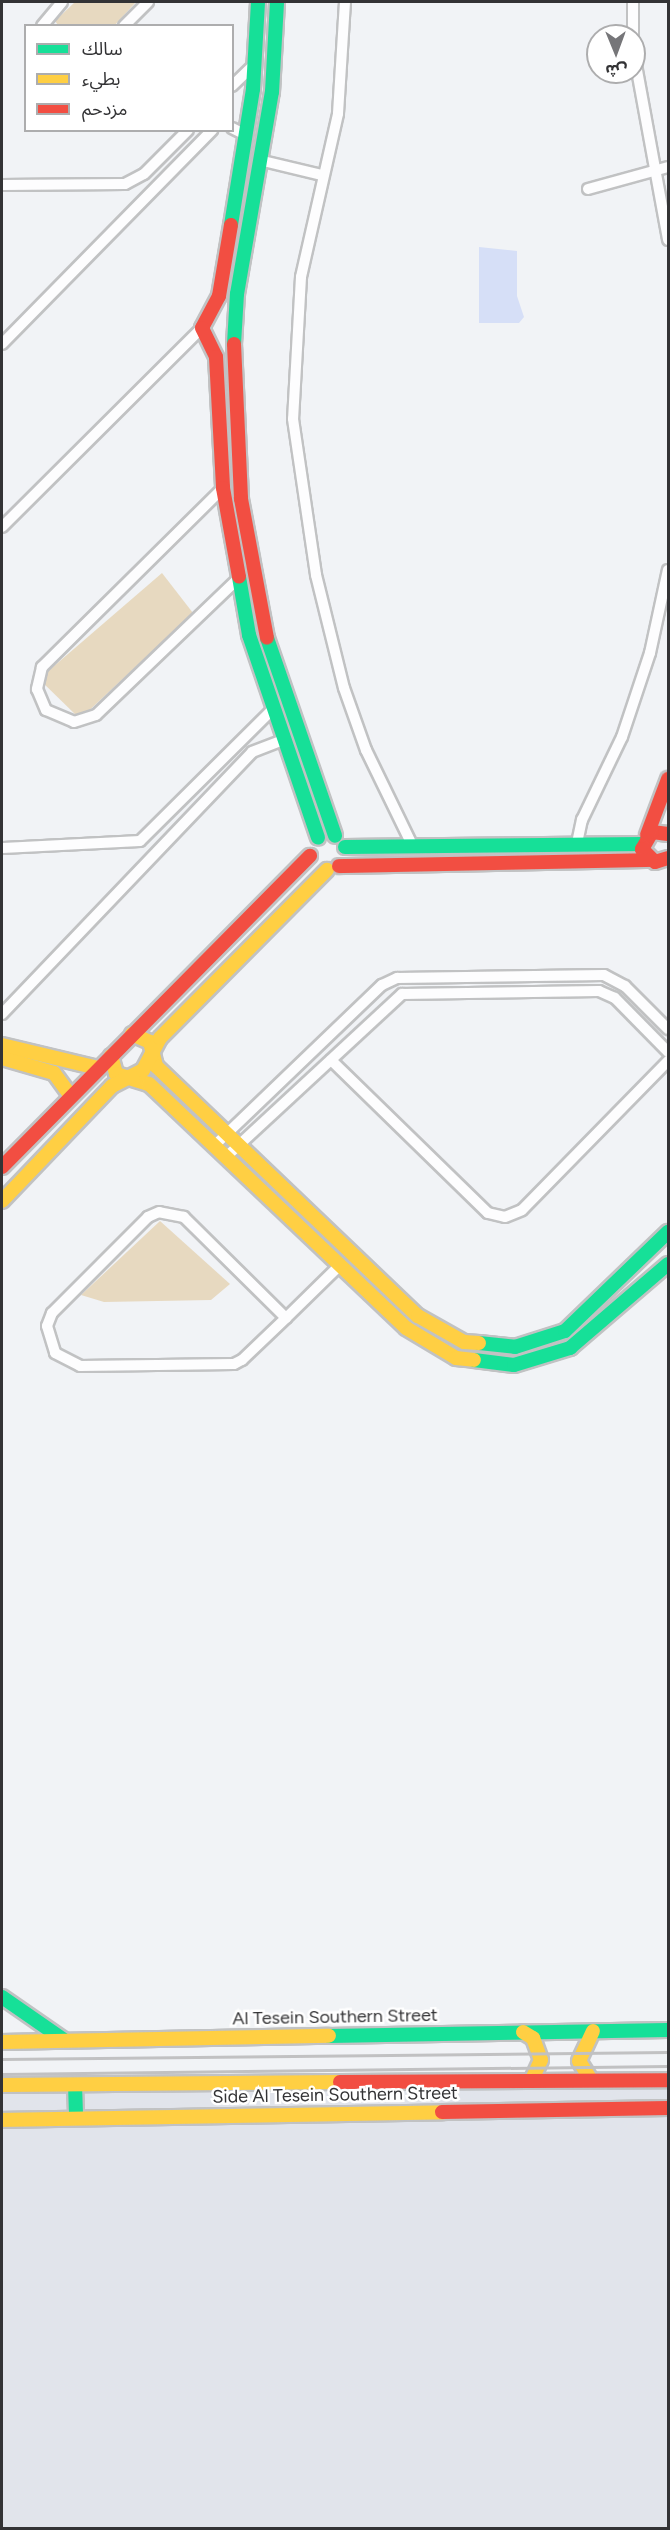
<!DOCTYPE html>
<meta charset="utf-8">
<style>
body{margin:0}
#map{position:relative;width:670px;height:2530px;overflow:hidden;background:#f1f3f6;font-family:Figtree,"Noto Sans Arabic",sans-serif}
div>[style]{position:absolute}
.built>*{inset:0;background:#e1e4eb;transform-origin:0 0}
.green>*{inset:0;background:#e7d9c0}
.water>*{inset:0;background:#d6dff7}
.roads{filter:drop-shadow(2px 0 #c1c2c3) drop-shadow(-2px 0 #c1c2c3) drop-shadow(0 2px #c1c2c3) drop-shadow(0 -2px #c1c2c3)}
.street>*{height:10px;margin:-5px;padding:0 5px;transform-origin:5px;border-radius:5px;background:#fdfdfe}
.fast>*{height:14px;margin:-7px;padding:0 7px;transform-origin:7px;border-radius:7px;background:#16e098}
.slow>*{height:14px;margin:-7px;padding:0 7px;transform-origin:7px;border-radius:7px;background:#ffcf43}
.jam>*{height:14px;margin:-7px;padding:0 7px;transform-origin:7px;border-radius:7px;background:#f24e42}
.rail>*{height:3px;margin:-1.5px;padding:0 1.5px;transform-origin:1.5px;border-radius:1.5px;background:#c1c1c2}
span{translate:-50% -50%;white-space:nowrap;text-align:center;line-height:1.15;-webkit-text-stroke:5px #fff;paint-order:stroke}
.street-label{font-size:18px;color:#333335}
.frame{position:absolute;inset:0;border:3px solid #333335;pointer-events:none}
.legend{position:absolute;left:24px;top:24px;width:210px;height:108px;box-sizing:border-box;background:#fff;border:2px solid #adadae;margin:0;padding:8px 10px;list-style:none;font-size:18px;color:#333335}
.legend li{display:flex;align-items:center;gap:12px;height:30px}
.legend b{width:30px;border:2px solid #adadae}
.north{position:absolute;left:586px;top:24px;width:60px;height:60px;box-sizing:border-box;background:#fff;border:2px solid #adadae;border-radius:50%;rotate:179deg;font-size:16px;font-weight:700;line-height:24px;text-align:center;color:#333335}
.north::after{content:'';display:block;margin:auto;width:21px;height:27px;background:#767679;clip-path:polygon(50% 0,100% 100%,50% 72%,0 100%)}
</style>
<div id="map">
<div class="built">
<i style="left:668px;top:2087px;width:441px;height:666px;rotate:90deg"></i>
</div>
<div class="green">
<i style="clip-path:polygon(75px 2px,136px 2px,115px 25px,58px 25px,55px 21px)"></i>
<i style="clip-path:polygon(162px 573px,193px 613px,80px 719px,39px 679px)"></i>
<i style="clip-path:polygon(160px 1221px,230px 1284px,211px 1300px,104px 1302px,81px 1295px)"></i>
</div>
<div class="water">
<i style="clip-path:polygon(479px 247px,517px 251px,517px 296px,524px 317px,519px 323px,479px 323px)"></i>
</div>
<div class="roads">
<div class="street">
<i style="left:345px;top:2px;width:112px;rotate:93.6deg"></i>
<i style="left:338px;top:114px;width:167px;rotate:102.8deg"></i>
<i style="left:301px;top:277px;width:142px;rotate:93.2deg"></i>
<i style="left:293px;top:419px;width:158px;rotate:81.6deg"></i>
<i style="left:316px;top:575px;width:116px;rotate:76.1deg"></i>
<i style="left:344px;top:688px;width:66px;rotate:70.5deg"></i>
<i style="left:366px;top:750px;width:108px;rotate:64.1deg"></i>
<i style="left:42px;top:26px;width:31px;rotate:-50deg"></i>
<i style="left:124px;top:26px;width:34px;rotate:-45deg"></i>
<i style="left:633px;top:36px;width:34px;rotate:-90deg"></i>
<i style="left:634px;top:54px;width:189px;rotate:79.6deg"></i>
<i style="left:232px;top:86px;width:33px;rotate:-44deg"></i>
<i style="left:232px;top:128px;width:16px;rotate:27deg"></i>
<i style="left:259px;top:160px;width:65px;rotate:13.4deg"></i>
<i style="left:2px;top:185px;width:123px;rotate:-0.5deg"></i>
<i style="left:125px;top:184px;width:21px;rotate:-28deg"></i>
<i style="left:144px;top:174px;width:62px;rotate:-45deg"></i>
<i style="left:588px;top:189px;width:83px;rotate:-15.4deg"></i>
<i style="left:2px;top:344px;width:300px;rotate:-45.5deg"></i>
<i style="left:223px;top:488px;width:255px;rotate:135.3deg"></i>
<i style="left:42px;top:667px;width:23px;rotate:103deg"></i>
<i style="left:37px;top:689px;width:23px;rotate:67deg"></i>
<i style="left:46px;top:710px;width:30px;rotate:23deg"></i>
<i style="left:74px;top:722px;width:23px;rotate:-18deg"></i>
<i style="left:96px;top:715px;width:197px;rotate:-43.8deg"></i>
<i style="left:2px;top:527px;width:282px;rotate:-44.9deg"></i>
<i style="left:577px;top:843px;width:24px;rotate:-78deg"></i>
<i style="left:582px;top:820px;width:92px;rotate:-64.3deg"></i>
<i style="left:622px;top:737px;width:89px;rotate:-71.6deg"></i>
<i style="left:650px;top:653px;width:85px;rotate:-77.8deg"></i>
<i style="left:2px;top:848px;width:138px;rotate:-2.9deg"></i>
<i style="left:140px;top:841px;width:186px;rotate:-44.8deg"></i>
<i style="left:2px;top:1014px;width:362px;rotate:-46.3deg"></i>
<i style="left:252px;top:752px;width:33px;rotate:-21deg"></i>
<i style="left:331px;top:1060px;width:219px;rotate:44.3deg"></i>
<i style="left:488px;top:1213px;width:17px;rotate:13deg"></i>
<i style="left:505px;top:1217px;width:18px;rotate:-22deg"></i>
<i style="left:522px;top:1210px;width:209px;rotate:-45.6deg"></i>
<i style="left:214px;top:1146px;width:233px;rotate:-43.8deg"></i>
<i style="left:382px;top:985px;width:17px;rotate:-25deg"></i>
<i style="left:397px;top:978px;width:207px;rotate:-0.8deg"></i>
<i style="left:604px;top:975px;width:24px;rotate:28deg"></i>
<i style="left:625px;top:986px;width:61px;rotate:45deg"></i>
<i style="left:226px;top:1157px;width:240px;rotate:-42.8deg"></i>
<i style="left:402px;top:994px;width:197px;rotate:-0.9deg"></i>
<i style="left:599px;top:991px;width:17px;rotate:24deg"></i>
<i style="left:615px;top:998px;width:76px;rotate:45.5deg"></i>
<i style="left:286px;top:1318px;width:144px;rotate:-135.3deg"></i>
<i style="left:184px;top:1217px;width:25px;rotate:-169deg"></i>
<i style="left:159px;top:1212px;width:12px;rotate:156deg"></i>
<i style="left:148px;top:1217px;width:136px;rotate:135deg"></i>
<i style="left:52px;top:1313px;width:14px;rotate:111deg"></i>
<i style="left:47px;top:1326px;width:28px;rotate:73deg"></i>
<i style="left:55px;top:1353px;width:28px;rotate:27deg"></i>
<i style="left:80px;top:1366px;width:154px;rotate:-0.7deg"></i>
<i style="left:234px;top:1364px;width:9px;rotate:-27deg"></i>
<i style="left:242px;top:1360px;width:61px;rotate:-43.7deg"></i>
<i style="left:286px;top:1318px;width:73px;rotate:-44.4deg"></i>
</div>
<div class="fast">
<i style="left:231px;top:225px;width:138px;rotate:-80.8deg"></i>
<i style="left:253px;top:89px;width:87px;rotate:-86.7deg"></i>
<i style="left:234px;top:344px;width:50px;rotate:-86.6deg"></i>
<i style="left:237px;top:294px;width:205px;rotate:-80.2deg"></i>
<i style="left:272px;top:92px;width:90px;rotate:-86.8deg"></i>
<i style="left:239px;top:577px;width:59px;rotate:80.2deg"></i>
<i style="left:249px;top:635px;width:214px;rotate:71.2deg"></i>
<i style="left:267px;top:638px;width:209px;rotate:71deg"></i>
<i style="left:345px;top:847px;width:298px;rotate:-0.6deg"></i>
<i style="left:479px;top:1343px;width:36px;rotate:6deg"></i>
<i style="left:515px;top:1347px;width:52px;rotate:-17.7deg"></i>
<i style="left:565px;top:1331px;width:143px;rotate:-43.9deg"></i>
<i style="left:474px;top:1360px;width:40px;rotate:7.1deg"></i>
<i style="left:514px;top:1365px;width:59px;rotate:-16.9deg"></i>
<i style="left:570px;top:1348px;width:129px;rotate:-40.6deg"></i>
<i style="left:2px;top:1997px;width:75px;rotate:34.7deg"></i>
<i style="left:329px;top:2036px;width:339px;rotate:-1deg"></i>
<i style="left:75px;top:2085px;width:32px;rotate:88deg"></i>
</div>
<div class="slow">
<i style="left:132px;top:1034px;width:20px;rotate:24deg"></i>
<i style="left:150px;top:1042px;width:25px;rotate:76deg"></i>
<i style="left:156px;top:1066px;width:362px;rotate:43.7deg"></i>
<i style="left:418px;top:1316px;width:53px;rotate:29.5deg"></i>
<i style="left:464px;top:1342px;width:15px;rotate:4deg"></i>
<i style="left:2px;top:1045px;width:99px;rotate:13.5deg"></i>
<i style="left:111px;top:1056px;width:19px;rotate:74deg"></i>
<i style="left:116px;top:1074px;width:34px;rotate:17deg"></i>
<i style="left:149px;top:1084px;width:354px;rotate:43.5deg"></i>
<i style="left:406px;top:1328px;width:58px;rotate:31deg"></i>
<i style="left:456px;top:1358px;width:18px;rotate:6deg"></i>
<i style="left:2px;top:1058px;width:54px;rotate:16.1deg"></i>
<i style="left:54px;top:1073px;width:29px;rotate:54deg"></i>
<i style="left:2px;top:1201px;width:159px;rotate:-46.3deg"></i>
<i style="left:112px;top:1086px;width:35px;rotate:-27deg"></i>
<i style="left:143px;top:1070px;width:36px;rotate:-62deg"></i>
<i style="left:160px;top:1038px;width:237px;rotate:-45.2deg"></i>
<i style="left:523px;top:2032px;width:12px;rotate:31deg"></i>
<i style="left:533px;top:2038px;width:23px;rotate:70deg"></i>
<i style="left:541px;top:2060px;width:23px;rotate:115deg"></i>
<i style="left:2px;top:2042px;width:327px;rotate:-1.1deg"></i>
<i style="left:591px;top:2080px;width:22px;rotate:-122deg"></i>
<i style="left:579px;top:2061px;width:33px;rotate:-65deg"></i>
<i style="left:2px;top:2085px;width:338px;rotate:-0.5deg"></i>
<i style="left:2px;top:2120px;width:440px;rotate:-1deg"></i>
</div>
<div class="jam">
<i style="left:231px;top:225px;width:72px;rotate:99.6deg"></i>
<i style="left:219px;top:296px;width:36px;rotate:118deg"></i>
<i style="left:202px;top:328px;width:32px;rotate:64deg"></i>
<i style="left:216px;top:357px;width:131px;rotate:86.9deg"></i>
<i style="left:223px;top:488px;width:90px;rotate:79.8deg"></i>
<i style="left:234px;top:344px;width:155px;rotate:87.4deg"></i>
<i style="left:241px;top:499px;width:141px;rotate:79.4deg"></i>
<i style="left:668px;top:834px;width:16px;rotate:-173deg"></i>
<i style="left:652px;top:832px;width:20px;rotate:120deg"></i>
<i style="left:642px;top:849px;width:18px;rotate:45deg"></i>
<i style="left:655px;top:862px;width:14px;rotate:-17deg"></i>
<i style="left:647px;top:835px;width:60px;rotate:-69.4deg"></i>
<i style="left:339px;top:866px;width:312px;rotate:-1.1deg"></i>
<i style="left:2px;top:1167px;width:438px;rotate:-45.3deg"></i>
<i style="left:340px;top:2082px;width:328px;rotate:-0.3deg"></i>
<i style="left:442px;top:2112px;width:226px;rotate:-1deg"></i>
</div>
</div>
<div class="rail">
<i style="left:2px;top:2059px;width:666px;rotate:-0.6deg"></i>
<i style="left:2px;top:2074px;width:666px;rotate:-0.69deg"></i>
</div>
<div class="street-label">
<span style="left:335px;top:2017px;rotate:-1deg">Al Tesein Southern Street</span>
<span style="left:335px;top:2095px;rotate:-1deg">Side Al Tesein Southern Street</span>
</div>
<div class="frame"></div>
<ul class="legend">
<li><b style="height:8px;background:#16e098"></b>سالك</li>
<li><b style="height:8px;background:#ffcf43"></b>بطيء</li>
<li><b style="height:8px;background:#f24e42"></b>مزدحم</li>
</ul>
<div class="north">ش</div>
</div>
